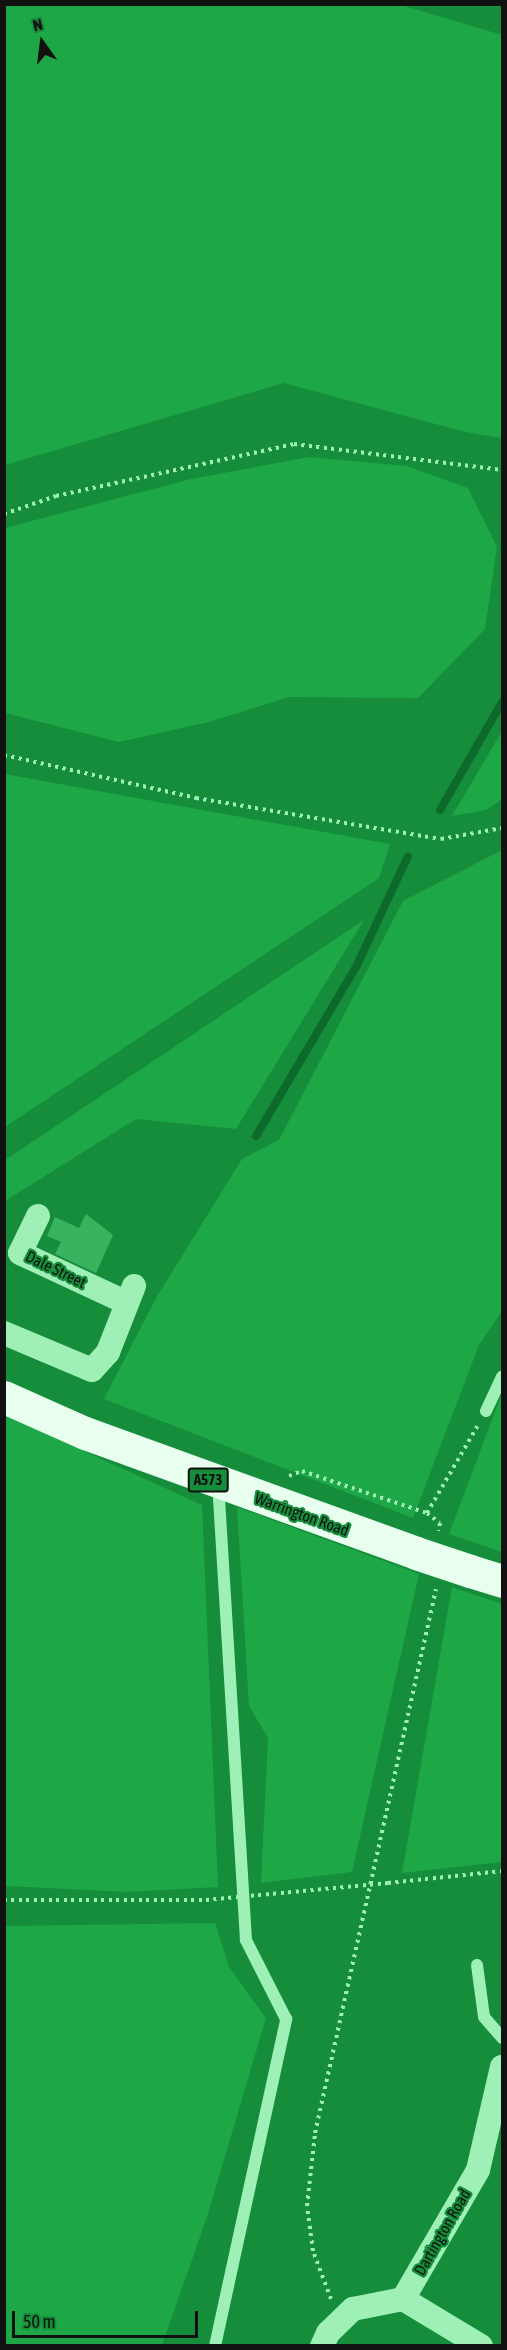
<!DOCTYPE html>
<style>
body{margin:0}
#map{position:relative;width:507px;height:2350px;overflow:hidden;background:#158d3a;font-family:"Asap Condensed",sans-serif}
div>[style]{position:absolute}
.green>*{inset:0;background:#1da746}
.stream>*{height:8px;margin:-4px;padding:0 4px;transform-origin:4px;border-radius:4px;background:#0d6a2b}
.building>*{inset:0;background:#39b45e}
.path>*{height:4px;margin-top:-2px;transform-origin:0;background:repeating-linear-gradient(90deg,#9ff0b7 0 3px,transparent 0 7.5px)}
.service>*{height:12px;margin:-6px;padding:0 6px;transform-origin:6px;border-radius:6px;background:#9ff0b7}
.minor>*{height:24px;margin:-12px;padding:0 12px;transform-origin:12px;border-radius:12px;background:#9ff0b7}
.primary>*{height:33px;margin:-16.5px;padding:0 16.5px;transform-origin:16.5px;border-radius:16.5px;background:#e8fff0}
.path-bridge>*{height:4px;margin-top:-2px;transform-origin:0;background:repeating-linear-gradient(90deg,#9ff0b7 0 3px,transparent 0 7.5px)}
.primary-bridge>*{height:33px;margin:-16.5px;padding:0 16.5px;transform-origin:16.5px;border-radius:16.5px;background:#e8fff0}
span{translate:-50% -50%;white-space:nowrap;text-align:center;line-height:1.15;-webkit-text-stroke:4.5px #158d3a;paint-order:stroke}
.shield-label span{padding:2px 4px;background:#158d3a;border:2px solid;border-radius:4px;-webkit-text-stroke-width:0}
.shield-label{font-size:15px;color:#111;font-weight:700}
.street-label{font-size:16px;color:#111}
.frame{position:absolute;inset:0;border:6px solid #111;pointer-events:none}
.north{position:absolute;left:12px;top:12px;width:60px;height:60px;-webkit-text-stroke:4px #158d3a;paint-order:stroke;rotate:346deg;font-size:16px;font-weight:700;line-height:24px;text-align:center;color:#111}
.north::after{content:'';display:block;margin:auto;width:21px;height:27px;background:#111;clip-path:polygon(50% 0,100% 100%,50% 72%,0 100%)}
.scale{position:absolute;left:12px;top:2311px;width:186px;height:27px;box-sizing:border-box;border:3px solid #111;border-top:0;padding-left:8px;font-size:18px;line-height:21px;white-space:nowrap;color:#111;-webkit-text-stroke:4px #158d3a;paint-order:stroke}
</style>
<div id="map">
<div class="green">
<i style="clip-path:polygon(5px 4px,401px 5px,502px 35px,502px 438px,465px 432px,284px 383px,5px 465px)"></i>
<i style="clip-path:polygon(309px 457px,407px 466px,468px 488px,497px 547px,485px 629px,418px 698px,289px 697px,209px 722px,119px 742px,5px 713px,5px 528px,191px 479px)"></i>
<i style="clip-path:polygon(502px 731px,502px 799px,486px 810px,452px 816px)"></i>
<i style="clip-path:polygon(5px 774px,390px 844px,379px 878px,5px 1127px)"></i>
<i style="clip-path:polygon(502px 850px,502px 1311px,479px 1345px,413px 1518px,104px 1399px,156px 1298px,242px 1159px,279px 1140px,403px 901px)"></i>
<i style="clip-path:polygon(364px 920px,236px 1129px,136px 1119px,5px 1201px,5px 1160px)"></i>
<i style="clip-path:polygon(502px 1393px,502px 1552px,449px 1534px)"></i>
<i style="clip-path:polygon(5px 1415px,202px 1505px,218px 1887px,127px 1892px,5px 1886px)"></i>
<i style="clip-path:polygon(237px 1507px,419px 1574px,352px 1872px,261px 1883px,268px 1738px,249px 1706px)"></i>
<i style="clip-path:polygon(452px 1587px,502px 1604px,502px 1862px,402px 1873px)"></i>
<i style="clip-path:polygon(215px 1923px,229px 1967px,266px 2018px,207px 2217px,162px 2345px,5px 2345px,5px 1926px)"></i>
</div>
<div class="stream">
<i style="left:440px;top:810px;width:125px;rotate:-60.1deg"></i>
<i style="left:256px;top:1136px;width:199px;rotate:-59.4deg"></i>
<i style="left:357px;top:965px;width:120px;rotate:-64.9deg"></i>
</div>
<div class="building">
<i style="clip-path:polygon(86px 1214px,113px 1235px,96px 1273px,55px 1254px,61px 1242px,47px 1236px,55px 1217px,79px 1228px)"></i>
</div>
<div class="path">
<i style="left:4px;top:514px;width:55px;rotate:-19.1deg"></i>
<i style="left:56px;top:496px;width:244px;rotate:-12.3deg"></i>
<i style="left:294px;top:444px;width:210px;rotate:7.1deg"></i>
<i style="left:4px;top:755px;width:197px;rotate:12.6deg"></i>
<i style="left:196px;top:798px;width:248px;rotate:9.5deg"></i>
<i style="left:441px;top:839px;width:62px;rotate:-10.2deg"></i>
<i style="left:289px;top:1476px;width:14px;rotate:-21deg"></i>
<i style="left:302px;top:1471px;width:132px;rotate:18.6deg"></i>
<i style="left:427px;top:1513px;width:16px;rotate:38deg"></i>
<i style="left:440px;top:1523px;width:8px;rotate:97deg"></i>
<i style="left:427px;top:1513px;width:102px;rotate:-59.9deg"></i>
<i style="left:388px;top:1883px;width:115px;rotate:-6deg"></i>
<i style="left:4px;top:1900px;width:202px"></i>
<i style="left:331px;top:2299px;width:51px;rotate:-110.6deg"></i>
<i style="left:313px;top:2251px;width:45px;rotate:-97.6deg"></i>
<i style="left:307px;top:2206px;width:73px;rotate:-83.7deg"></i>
<i style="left:315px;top:2133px;width:557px;rotate:-77.46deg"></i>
</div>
<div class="service">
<i style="left:486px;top:1411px;width:38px;rotate:-65deg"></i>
<i style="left:477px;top:1965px;width:52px;rotate:82.3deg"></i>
<i style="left:484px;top:2017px;width:28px;rotate:49deg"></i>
<i style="left:215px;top:2346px;width:335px;rotate:-77.7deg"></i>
<i style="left:286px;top:2019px;width:89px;rotate:-116.9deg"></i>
<i style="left:246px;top:1940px;width:458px;rotate:-93.5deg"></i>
</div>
<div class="minor">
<i style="left:38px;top:1216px;width:41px;rotate:115.9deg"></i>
<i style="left:20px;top:1253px;width:118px;rotate:25deg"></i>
<i style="left:4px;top:1333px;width:95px;rotate:22.8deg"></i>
<i style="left:92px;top:1370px;width:24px;rotate:-48deg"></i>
<i style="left:108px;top:1352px;width:71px;rotate:-68.5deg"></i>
<i style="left:403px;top:2299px;width:91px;rotate:31.1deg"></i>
<i style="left:322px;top:2346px;width:14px;rotate:-65deg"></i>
<i style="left:328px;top:2333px;width:35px;rotate:-44deg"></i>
<i style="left:353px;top:2309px;width:51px;rotate:-11.3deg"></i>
<i style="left:403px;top:2299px;width:149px;rotate:-59.8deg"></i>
<i style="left:478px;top:2170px;width:106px;rotate:-76.9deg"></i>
</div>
<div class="primary">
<i style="left:4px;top:1397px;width:89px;rotate:24deg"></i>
<i style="left:85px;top:1433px;width:352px;rotate:19.9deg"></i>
<i style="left:470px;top:1571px;width:34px;rotate:17deg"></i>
</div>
<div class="path-bridge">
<i style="left:206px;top:1900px;width:183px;rotate:-5.3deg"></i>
</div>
<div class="primary-bridge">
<i style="left:416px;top:1553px;width:57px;rotate:18.4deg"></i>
</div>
<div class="shield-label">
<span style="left:208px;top:1480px">A573</span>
</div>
<div class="street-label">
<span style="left:56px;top:1269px;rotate:26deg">Dale Street</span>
<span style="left:302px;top:1514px;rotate:20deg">Warrington Road</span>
<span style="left:442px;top:2232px;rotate:-60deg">Dartington Road</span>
</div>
<div class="frame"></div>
<div class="north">N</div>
<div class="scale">50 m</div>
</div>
